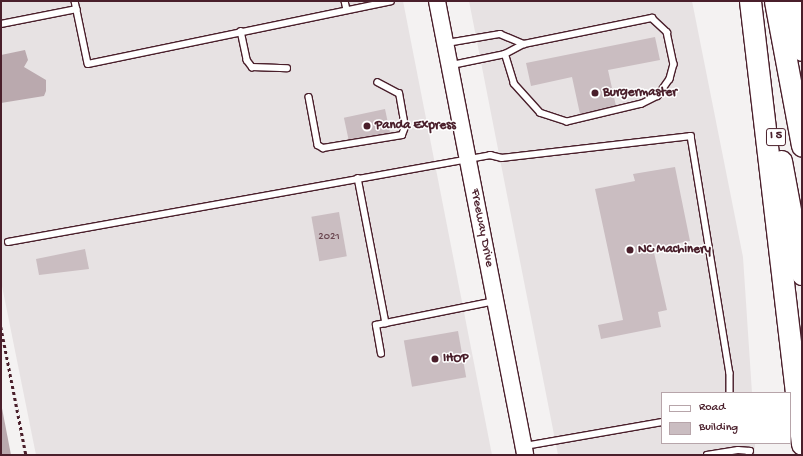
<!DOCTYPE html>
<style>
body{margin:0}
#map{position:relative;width:803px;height:456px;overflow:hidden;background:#f4f2f2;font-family:"Gochi Hand",sans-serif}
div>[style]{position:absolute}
.built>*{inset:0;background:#e7e2e3}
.water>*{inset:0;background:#baa9ae}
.building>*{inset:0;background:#cabdc1;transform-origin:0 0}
.path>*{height:2.5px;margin-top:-1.25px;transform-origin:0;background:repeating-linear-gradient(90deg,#4a1f2b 0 3px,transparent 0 6px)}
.roads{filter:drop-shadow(1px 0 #4a1f2b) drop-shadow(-1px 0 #4a1f2b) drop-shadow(0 1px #4a1f2b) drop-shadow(0 -1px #4a1f2b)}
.lane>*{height:5.5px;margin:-2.75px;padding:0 2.75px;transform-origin:2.75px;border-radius:2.75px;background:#fff}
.secondary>*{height:16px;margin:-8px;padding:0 8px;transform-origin:8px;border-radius:8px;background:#fff}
.highway>*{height:21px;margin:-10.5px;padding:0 10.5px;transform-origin:10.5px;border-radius:10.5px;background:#fff}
.dots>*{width:11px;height:11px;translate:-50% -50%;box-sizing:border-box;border:2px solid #fff;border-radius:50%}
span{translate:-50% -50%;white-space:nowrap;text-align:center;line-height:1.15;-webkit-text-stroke:3px #fff;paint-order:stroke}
.number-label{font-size:11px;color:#6a4650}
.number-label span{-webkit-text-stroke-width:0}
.shield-label span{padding:1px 3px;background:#fff;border:1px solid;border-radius:3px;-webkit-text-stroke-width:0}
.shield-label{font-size:12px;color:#4a1f2b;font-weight:700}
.poi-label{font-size:13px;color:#4a1f2b;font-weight:700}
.left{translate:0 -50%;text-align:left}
.street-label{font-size:13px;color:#4a1f2b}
.frame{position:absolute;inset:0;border:2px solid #4a1f2b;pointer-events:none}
.legend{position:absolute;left:661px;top:392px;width:130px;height:52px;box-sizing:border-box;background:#fff;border:1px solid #b7a5aa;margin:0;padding:5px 7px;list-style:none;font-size:12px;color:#4a1f2b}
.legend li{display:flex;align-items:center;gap:8px;height:20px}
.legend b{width:20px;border:1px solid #b7a5aa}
</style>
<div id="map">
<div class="built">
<i style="clip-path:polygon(1px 1px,403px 1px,492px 455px,36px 455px,1px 281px)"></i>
<i style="clip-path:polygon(469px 1px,692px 1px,743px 257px,752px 393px,662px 393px,662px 443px,755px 443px,755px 455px,558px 455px)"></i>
</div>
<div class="water">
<i style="clip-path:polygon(25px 50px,28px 60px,24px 67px,46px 80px,46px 91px,44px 96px,1px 103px,1px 55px)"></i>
<i style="clip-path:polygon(1px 403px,11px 455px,1px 455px)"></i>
</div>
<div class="building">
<i style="clip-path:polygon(655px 37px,660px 60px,608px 70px,616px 106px,580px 114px,572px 77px,531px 86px,526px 63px)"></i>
<i style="left:385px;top:109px;width:25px;height:42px;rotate:78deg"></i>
<i style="clip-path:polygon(675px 167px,690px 241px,653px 248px,667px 310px,658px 312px,661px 327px,601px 339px,598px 325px,623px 320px,595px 189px,635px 181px,633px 174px)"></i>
<i style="left:339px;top:212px;width:45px;height:28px;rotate:80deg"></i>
<i style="clip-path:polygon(85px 249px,89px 269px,39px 275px,36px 259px)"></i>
<i style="left:458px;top:331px;width:47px;height:55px;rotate:80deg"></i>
</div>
<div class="path">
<i style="left:1px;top:327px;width:130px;rotate:78.9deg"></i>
</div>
<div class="roads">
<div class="lane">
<i style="left:75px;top:1px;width:64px;rotate:78.3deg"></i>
<i style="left:88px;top:64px;width:309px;rotate:-11.7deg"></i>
<i style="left:345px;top:1px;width:9px;rotate:77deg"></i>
<i style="left:1px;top:24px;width:77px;rotate:-11.2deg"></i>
<i style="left:241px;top:31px;width:30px;rotate:78deg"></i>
<i style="left:247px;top:60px;width:9px;rotate:54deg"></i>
<i style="left:252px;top:67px;width:35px;rotate:2deg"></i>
<i style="left:447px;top:43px;width:54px;rotate:-9.6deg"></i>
<i style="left:500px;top:34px;width:26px;rotate:23deg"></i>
<i style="left:452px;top:65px;width:54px;rotate:-11.7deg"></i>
<i style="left:505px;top:54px;width:21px;rotate:-28deg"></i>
<i style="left:524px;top:44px;width:131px;rotate:-11.5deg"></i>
<i style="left:652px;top:18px;width:21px;rotate:43deg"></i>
<i style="left:667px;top:32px;width:33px;rotate:78deg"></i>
<i style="left:674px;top:64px;width:16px;rotate:105deg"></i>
<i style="left:670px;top:79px;width:21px;rotate:125deg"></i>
<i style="left:658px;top:96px;width:18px;rotate:153deg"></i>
<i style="left:642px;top:104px;width:77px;rotate:166.5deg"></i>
<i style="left:567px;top:122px;width:28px;rotate:-162deg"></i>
<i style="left:540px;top:113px;width:39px;rotate:-132deg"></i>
<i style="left:514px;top:84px;width:31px;rotate:-107deg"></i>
<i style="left:309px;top:97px;width:49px;rotate:79.4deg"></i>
<i style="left:318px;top:145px;width:6px;rotate:31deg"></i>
<i style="left:323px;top:148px;width:80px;rotate:-9.3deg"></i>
<i style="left:402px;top:135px;width:9px;rotate:-69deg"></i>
<i style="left:405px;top:127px;width:34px;rotate:-100deg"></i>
<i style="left:399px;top:94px;width:24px;rotate:-152deg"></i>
<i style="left:358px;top:178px;width:148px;rotate:79.1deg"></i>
<i style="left:8px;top:242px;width:490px;rotate:-10.2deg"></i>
<i style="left:490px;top:155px;width:12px;rotate:14deg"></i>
<i style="left:502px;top:158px;width:190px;rotate:-6.6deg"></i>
<i style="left:691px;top:136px;width:240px;rotate:80.7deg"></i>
<i style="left:730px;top:373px;width:20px;rotate:90deg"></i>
<i style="left:381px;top:354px;width:29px;rotate:-100deg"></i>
<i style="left:376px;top:325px;width:121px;rotate:-11.4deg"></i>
<i style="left:525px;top:446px;width:139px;rotate:-9.9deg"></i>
<i style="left:707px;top:455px;width:31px;rotate:-9deg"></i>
<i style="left:738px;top:450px;width:12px;rotate:5deg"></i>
<i style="left:750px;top:451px;width:4px;rotate:104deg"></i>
</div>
<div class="secondary">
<i style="left:437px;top:1px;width:462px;rotate:79deg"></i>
</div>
<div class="highway">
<i style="left:750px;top:1px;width:446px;rotate:83.3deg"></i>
<i style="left:775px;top:1px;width:147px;rotate:79.4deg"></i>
<i style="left:791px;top:1px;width:50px;rotate:77.3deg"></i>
<i style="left:781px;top:161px;width:115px;rotate:79.5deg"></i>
</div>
</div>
<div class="dots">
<i style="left:595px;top:93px;background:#4a1f2b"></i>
<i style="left:367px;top:126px;background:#4a1f2b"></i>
<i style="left:630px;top:250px;background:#4a1f2b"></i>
<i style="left:435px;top:359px;background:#4a1f2b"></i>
</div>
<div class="number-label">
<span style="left:329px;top:237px">2021</span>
</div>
<div class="shield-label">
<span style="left:776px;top:137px">I 5</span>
</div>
<div class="poi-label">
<span class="left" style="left:603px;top:93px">Burgermaster</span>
<span class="left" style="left:375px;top:126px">Panda Express</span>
<span class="left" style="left:638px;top:250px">NC Machinery</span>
<span class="left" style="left:443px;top:359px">IHOP</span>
</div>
<div class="street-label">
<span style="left:481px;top:228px;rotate:79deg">Freeway Drive</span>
</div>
<div class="frame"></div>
<ul class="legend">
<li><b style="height:5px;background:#fff"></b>Road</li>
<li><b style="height:11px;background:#cabdc1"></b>Building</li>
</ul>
</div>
